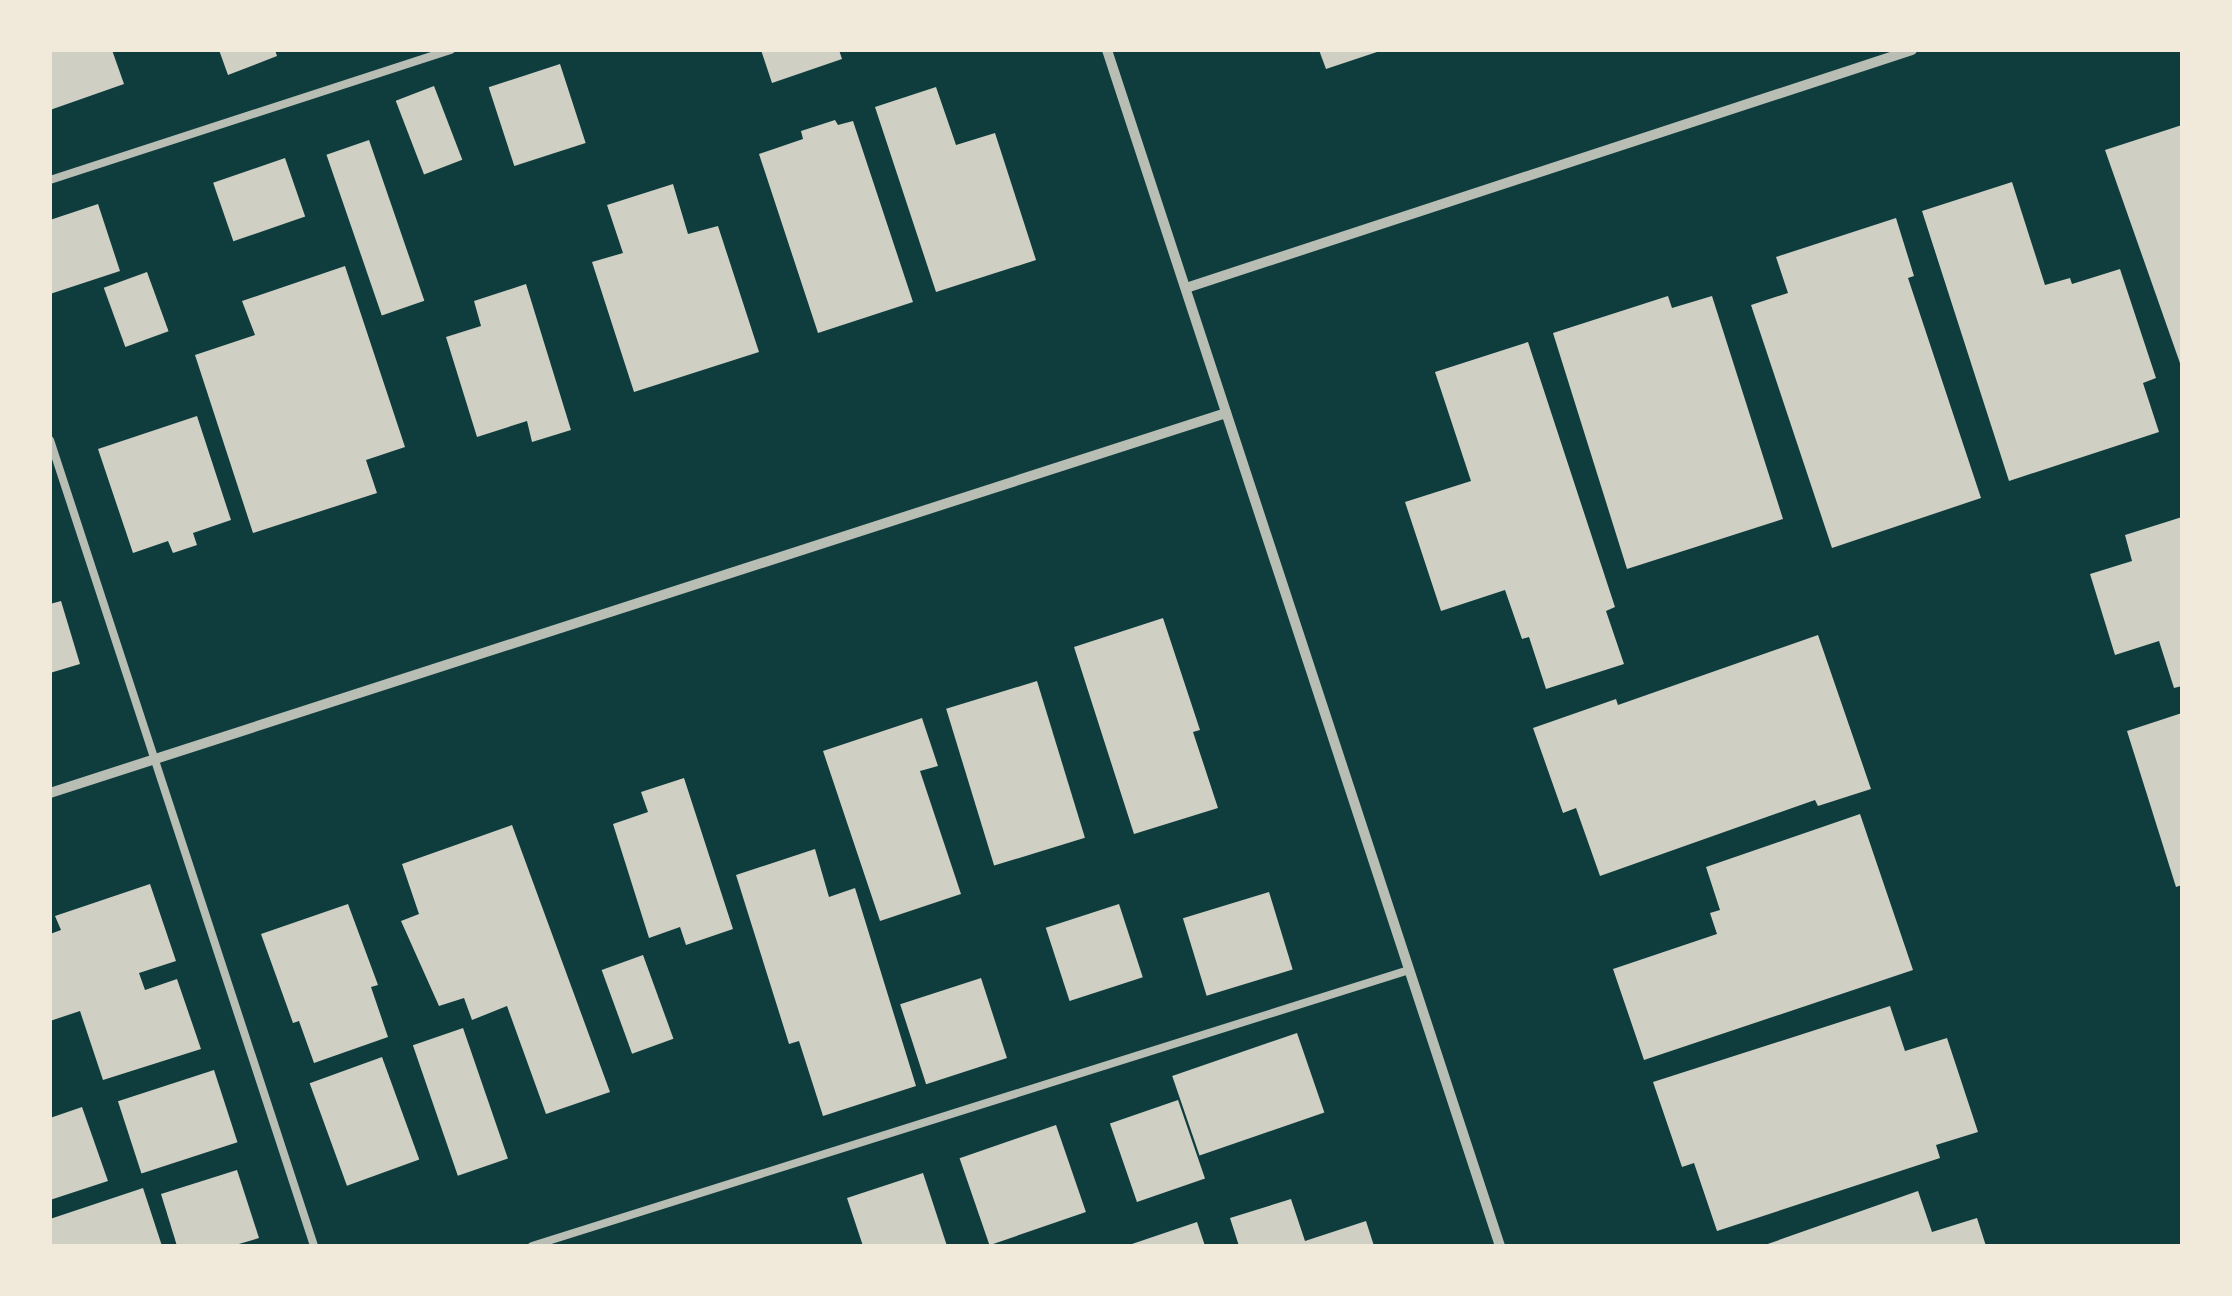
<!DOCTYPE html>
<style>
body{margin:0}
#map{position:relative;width:2232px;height:1296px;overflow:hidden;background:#0f3d3e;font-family:"Roboto Condensed",sans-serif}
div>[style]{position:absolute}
.building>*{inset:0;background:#cfcfc3;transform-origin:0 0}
.service>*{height:8px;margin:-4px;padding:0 4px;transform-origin:4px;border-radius:4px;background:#b8beb3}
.minor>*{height:10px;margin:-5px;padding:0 5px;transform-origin:5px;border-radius:5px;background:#b8beb3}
span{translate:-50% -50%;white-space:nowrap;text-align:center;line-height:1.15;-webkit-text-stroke:10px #f1e9da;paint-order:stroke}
.frame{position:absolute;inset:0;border:52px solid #f1e9da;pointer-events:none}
</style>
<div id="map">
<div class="building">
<i style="clip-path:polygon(50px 50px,112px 50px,124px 84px,50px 110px)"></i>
<i style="clip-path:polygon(219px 50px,275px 50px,277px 56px,228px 75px)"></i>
<i style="clip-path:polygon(761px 50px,839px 50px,842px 59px,772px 83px)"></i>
<i style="clip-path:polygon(1319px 50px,1380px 50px,1380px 51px,1326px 69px)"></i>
<i style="left:560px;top:64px;width:83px;height:75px;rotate:72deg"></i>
<i style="left:434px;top:86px;width:79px;height:41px;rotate:69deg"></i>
<i style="clip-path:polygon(936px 87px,956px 145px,995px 133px,1036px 260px,936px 292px,875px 107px)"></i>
<i style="clip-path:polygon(835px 120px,838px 125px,853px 121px,913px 302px,818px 333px,759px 154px,803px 139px,801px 131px)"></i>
<i style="clip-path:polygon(2182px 125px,2182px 366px,2181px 366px,2105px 150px)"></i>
<i style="left:369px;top:140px;width:170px;height:45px;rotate:71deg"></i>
<i style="left:285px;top:158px;width:62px;height:76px;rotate:71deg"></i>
<i style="clip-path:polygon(2012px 182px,2045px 285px,2070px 278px,2072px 284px,2120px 269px,2156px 378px,2143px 383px,2159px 432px,2009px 481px,1922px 211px)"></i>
<i style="clip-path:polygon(673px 184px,688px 234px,718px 226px,759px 352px,634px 392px,592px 262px,623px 253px,607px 205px)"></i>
<i style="clip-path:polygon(98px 204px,120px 271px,50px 294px,50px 220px)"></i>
<i style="clip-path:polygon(1896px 218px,1914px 276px,1908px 278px,1981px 498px,1832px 548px,1751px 305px,1788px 293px,1776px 257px)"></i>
<i style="clip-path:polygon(345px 266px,405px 447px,366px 460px,377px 493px,253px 533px,195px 355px,255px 335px,242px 301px)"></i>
<i style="left:147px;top:272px;width:63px;height:46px;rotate:70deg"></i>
<i style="clip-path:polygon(526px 284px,571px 430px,532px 442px,527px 421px,477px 437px,446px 337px,481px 326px,474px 301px)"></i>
<i style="clip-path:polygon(1668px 296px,1672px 308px,1712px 296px,1783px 519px,1627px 569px,1553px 333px)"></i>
<i style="clip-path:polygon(1528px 342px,1615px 607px,1606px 611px,1624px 664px,1546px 689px,1529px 637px,1522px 639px,1505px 590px,1441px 611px,1405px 502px,1471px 481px,1435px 372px)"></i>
<i style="clip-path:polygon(197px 416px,231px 520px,193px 533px,197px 545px,173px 553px,168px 541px,133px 553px,98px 449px)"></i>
<i style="clip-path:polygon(2182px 517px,2182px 686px,2174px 688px,2159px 641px,2115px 655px,2090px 574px,2132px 561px,2125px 535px)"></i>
<i style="clip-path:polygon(61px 601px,80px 664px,50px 673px,50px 604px)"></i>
<i style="clip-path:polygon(1163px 618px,1200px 730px,1193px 732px,1218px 808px,1134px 834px,1074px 647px)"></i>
<i style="clip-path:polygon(1818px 635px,1871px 789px,1818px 806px,1815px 800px,1600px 876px,1576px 808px,1563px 813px,1533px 728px,1616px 699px,1618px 705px)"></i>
<i style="left:1037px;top:681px;width:164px;height:95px;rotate:73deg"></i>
<i style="clip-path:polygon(2182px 713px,2182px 885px,2176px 887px,2127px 731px)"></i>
<i style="clip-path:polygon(922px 718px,938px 766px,920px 771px,961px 894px,880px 921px,823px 751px)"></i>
<i style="clip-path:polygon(684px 778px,733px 929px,686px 945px,680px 927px,649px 938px,613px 824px,648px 812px,641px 792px)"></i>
<i style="clip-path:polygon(1860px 814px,1913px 970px,1644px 1060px,1613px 969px,1717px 934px,1710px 913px,1720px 910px,1706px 867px)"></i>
<i style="clip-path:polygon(512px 825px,610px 1092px,546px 1114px,507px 1006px,472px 1020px,464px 998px,439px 1006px,401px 921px,419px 914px,402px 864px)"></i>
<i style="clip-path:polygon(815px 849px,829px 897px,855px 888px,916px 1086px,823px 1116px,799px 1041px,789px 1044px,736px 875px)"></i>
<i style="clip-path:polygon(150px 884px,176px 961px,139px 973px,145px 990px,177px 979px,201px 1049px,103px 1080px,80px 1011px,50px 1021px,50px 934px,61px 930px,55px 916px)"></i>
<i style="left:1269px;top:892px;width:81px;height:90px;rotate:73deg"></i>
<i style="clip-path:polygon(348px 904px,378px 985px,371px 987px,388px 1037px,314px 1063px,299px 1021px,293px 1023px,261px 934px)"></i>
<i style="left:1119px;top:904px;width:77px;height:77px;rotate:72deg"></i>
<i style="left:643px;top:955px;width:89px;height:44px;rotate:70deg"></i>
<i style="left:981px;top:978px;width:84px;height:85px;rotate:72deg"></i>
<i style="clip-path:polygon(1890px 1006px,1905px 1051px,1947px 1038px,1978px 1132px,1936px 1145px,1940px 1158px,1717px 1231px,1694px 1163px,1682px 1167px,1653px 1082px)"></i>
<i style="left:463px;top:1028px;width:138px;height:53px;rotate:71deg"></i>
<i style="left:1297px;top:1033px;width:84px;height:132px;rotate:71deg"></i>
<i style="left:382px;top:1057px;width:109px;height:77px;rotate:70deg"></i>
<i style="left:214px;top:1070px;width:76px;height:101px;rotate:72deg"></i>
<i style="left:1178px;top:1100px;width:83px;height:72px;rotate:71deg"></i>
<i style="clip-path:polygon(82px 1107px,108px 1181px,50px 1200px,50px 1118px)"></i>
<i style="left:1056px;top:1125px;width:92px;height:102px;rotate:71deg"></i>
<i style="clip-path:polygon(237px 1170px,259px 1238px,232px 1246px,177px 1246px,161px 1194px)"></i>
<i style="clip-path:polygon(923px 1173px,947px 1246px,863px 1246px,847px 1198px)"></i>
<i style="clip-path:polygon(143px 1188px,162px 1246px,50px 1246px,50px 1219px)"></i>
<i style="clip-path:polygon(1918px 1191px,1932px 1232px,1977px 1218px,1986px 1246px,1762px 1246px)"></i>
<i style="clip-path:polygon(1291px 1199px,1305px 1241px,1366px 1221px,1374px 1246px,1239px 1246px,1230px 1218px)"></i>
<i style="clip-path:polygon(1197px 1222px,1205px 1246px,1129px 1246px,1129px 1245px)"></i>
</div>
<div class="service">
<i style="left:50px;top:180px;width:422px;rotate:-18deg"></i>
<i style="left:50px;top:440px;width:848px;rotate:71.86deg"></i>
<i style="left:532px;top:1246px;width:919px;rotate:-17.47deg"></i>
</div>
<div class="minor">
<i style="left:1107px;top:50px;width:1259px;rotate:71.81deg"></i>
<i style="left:1186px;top:288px;width:764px;rotate:-18.15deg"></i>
<i style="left:50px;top:793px;width:1236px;rotate:-17.91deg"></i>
</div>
<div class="frame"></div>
</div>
